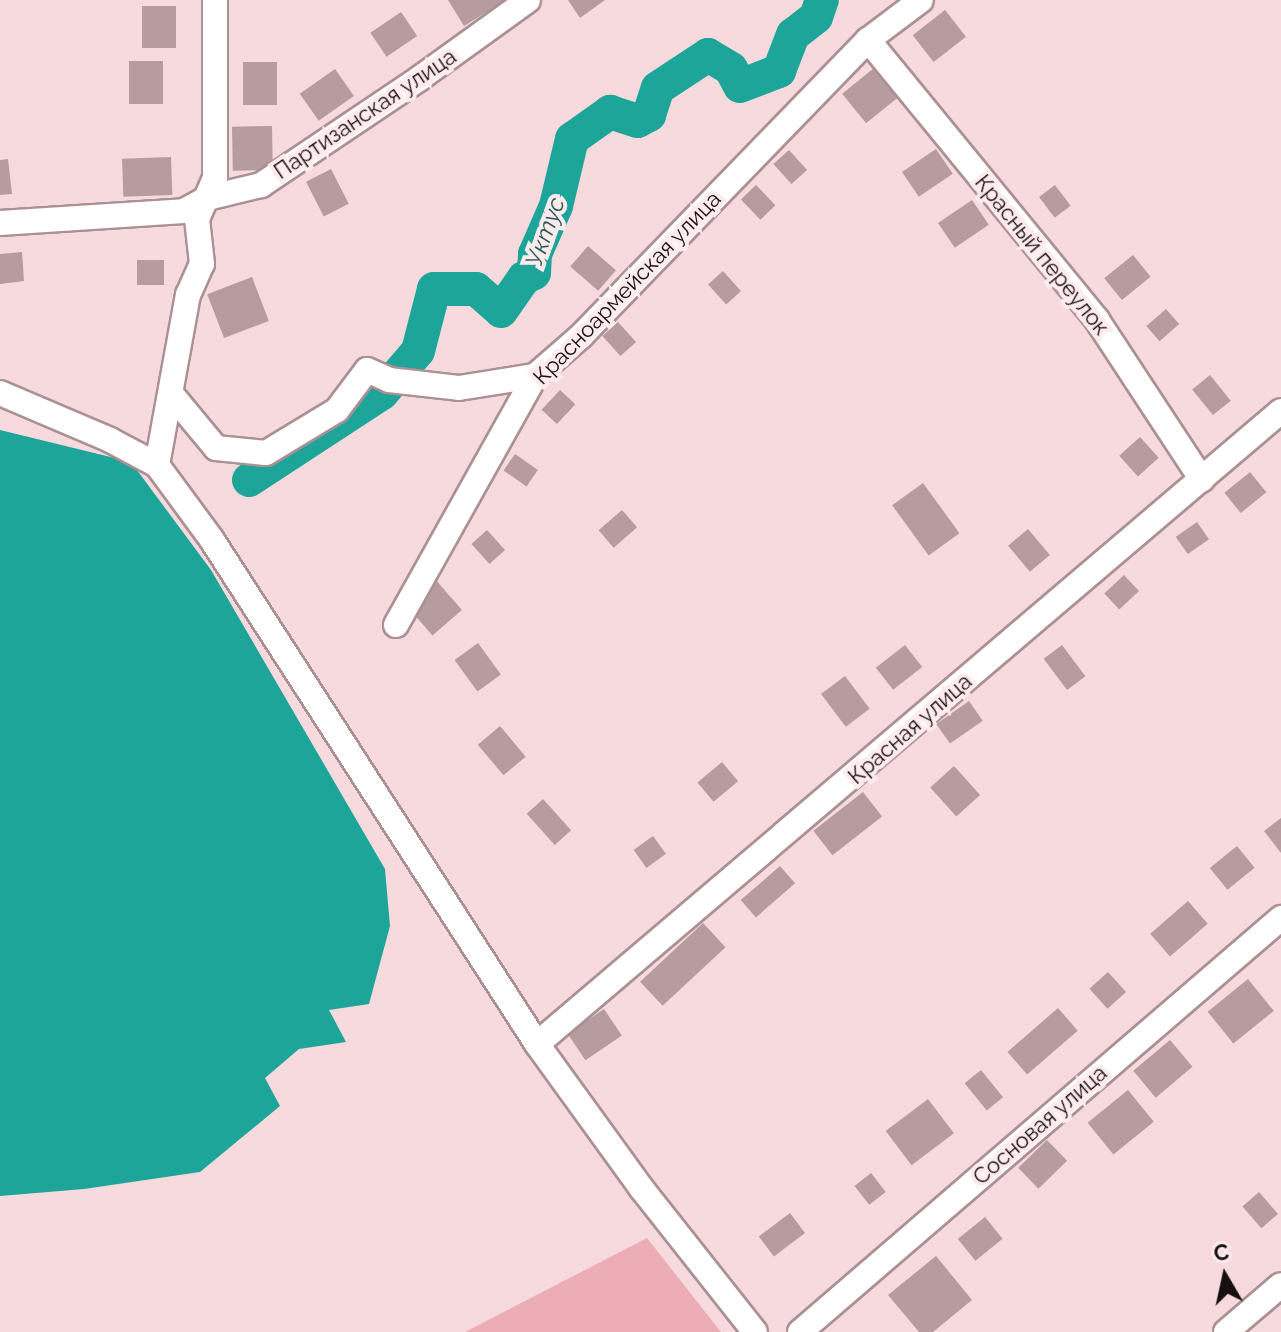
<!DOCTYPE html>
<meta charset="utf-8">
<style>
body{margin:0}
#map{position:relative;width:1281px;height:1332px;overflow:hidden;background:#f7dade;font-family:Raleway,sans-serif}
div>[style]{position:absolute}
.green>*{inset:0;background:#edadb7}
.water>*{inset:0;background:#1da59a}
.river>*{height:34px;margin:-17px;padding:0 17px;transform-origin:17px;border-radius:17px;background:#1da59a}
.building>*{inset:0;background:#b69b9f;transform-origin:0 0}
.roads{filter:drop-shadow(2px 0 #ab9094) drop-shadow(-2px 0 #ab9094) drop-shadow(0 2px #ab9094) drop-shadow(0 -2px #ab9094)}
.minor>*{height:24px;margin:-12px;padding:0 12px;transform-origin:12px;border-radius:12px;background:#fff}
span{translate:-50% -50%;white-space:nowrap;text-align:center;line-height:1.15;-webkit-text-stroke:8px #fdebed;paint-order:stroke}
.street-label{font-size:22px;color:#180f10}
.water-label{font-size:24px;color:#265954;font-style:italic}
.north{position:absolute;left:1185px;top:1236px;width:80px;height:80px;-webkit-text-stroke:6px #fdebed;paint-order:stroke;rotate:351deg;font-size:22px;font-weight:700;line-height:32px;text-align:center;color:#180f10}
.north::after{content:'';display:block;margin:auto;width:28px;height:36px;background:#180f10;clip-path:polygon(50% 0,100% 100%,50% 72%,0 100%)}
</style>
<div id="map">
<div class="green">
<i style="clip-path:polygon(647px 1238px,721px 1332px,465px 1332px)"></i>
</div>
<div class="water">
<i style="clip-path:polygon(0 430px,131px 462px,211px 570px,385px 869px,390px 926px,369px 1004px,329px 1010px,346px 1042px,299px 1049px,265px 1078px,280px 1106px,200px 1172px,84px 1189px,0 1196px)"></i>
</div>
<div class="river">
<i style="left:249px;top:480px;width:159px;rotate:-33.2deg"></i>
<i style="left:382px;top:393px;width:55px;rotate:-49.4deg"></i>
<i style="left:418px;top:351px;width:64px;rotate:-75.5deg"></i>
<i style="left:434px;top:289px;width:42px"></i>
<i style="left:476px;top:289px;width:33px;rotate:41deg"></i>
<i style="left:501px;top:311px;width:40px;rotate:-55.1deg"></i>
<i style="left:524px;top:278px;width:11px;rotate:-27deg"></i>
<i style="left:534px;top:273px;width:19px;rotate:-87deg"></i>
<i style="left:535px;top:254px;width:52px;rotate:-66.4deg"></i>
<i style="left:556px;top:206px;width:69px;rotate:-76.6deg"></i>
<i style="left:572px;top:139px;width:47px;rotate:-35.4deg"></i>
<i style="left:610px;top:112px;width:29px;rotate:18deg"></i>
<i style="left:638px;top:121px;width:13px;rotate:-29deg"></i>
<i style="left:649px;top:115px;width:28px;rotate:-72deg"></i>
<i style="left:658px;top:88px;width:60px;rotate:-33.4deg"></i>
<i style="left:708px;top:55px;width:27px;rotate:31deg"></i>
<i style="left:731px;top:69px;width:19px;rotate:62deg"></i>
<i style="left:740px;top:86px;width:42px;rotate:-21deg"></i>
<i style="left:779px;top:71px;width:39px;rotate:-69deg"></i>
<i style="left:793px;top:35px;width:29px;rotate:-38deg"></i>
<i style="left:816px;top:17px;width:18px;rotate:-71deg"></i>
</div>
<div class="building">
<i style="clip-path:polygon(448px 0,506px 0,464px 26px)"></i>
<i style="clip-path:polygon(568px 0,605px 0,580px 18px)"></i>
<i style="left:142px;top:6px;width:34px;height:42px"></i>
<i style="left:945px;top:10px;width:34px;height:41px;rotate:52deg"></i>
<i style="left:401px;top:12px;width:29px;height:37px;rotate:56deg"></i>
<i style="left:129px;top:61px;width:34px;height:43px"></i>
<i style="left:243px;top:62px;width:34px;height:43px"></i>
<i style="left:874px;top:68px;width:38px;height:41px;rotate:51deg"></i>
<i style="left:335px;top:69px;width:33px;height:43px;rotate:55deg"></i>
<i style="left:272px;top:126px;width:44px;height:40px;rotate:89deg"></i>
<i style="left:936px;top:149px;width:30px;height:41px;rotate:56deg"></i>
<i style="left:789px;top:150px;width:27px;height:21px;rotate:48deg"></i>
<i style="left:171px;top:157px;width:38px;height:49px;rotate:88deg"></i>
<i style="clip-path:polygon(8px 159px,12px 194px,0 195px,0 160px)"></i>
<i style="left:331px;top:169px;width:39px;height:28px;rotate:63deg"></i>
<i style="left:756px;top:185px;width:28px;height:21px;rotate:46deg"></i>
<i style="left:1055px;top:185px;width:26px;height:20px;rotate:53deg"></i>
<i style="left:972px;top:200px;width:30px;height:41px;rotate:56deg"></i>
<i style="left:588px;top:246px;width:37px;height:27px;rotate:41deg"></i>
<i style="clip-path:polygon(22px 252px,24px 281px,0 284px,0 254px)"></i>
<i style="left:1133px;top:255px;width:28px;height:37px;rotate:51deg"></i>
<i style="left:164px;top:260px;width:25px;height:27px;rotate:90deg"></i>
<i style="left:723px;top:271px;width:27px;height:20px;rotate:48deg"></i>
<i style="left:252px;top:277px;width:47px;height:48px;rotate:69deg"></i>
<i style="left:1166px;top:309px;width:20px;height:26px;rotate:49deg"></i>
<i style="left:618px;top:322px;width:27px;height:21px;rotate:48deg"></i>
<i style="left:1210px;top:375px;width:33px;height:23px;rotate:51deg"></i>
<i style="left:560px;top:390px;width:21px;height:27px;rotate:43deg"></i>
<i style="left:1140px;top:437px;width:28px;height:28px;rotate:48deg"></i>
<i style="left:515px;top:454px;width:28px;height:20px;rotate:35deg"></i>
<i style="left:1250px;top:472px;width:26px;height:33px;rotate:51deg"></i>
<i style="left:923px;top:483px;width:62px;height:38px;rotate:54deg"></i>
<i style="left:622px;top:510px;width:23px;height:31px;rotate:49deg"></i>
<i style="left:1197px;top:522px;width:21px;height:26px;rotate:55deg"></i>
<i style="left:1028px;top:529px;width:34px;height:26px;rotate:50deg"></i>
<i style="left:487px;top:530px;width:27px;height:21px;rotate:48deg"></i>
<i style="left:1124px;top:575px;width:22px;height:27px;rotate:47deg"></i>
<i style="left:435px;top:579px;width:41px;height:39px;rotate:49deg"></i>
<i style="left:478px;top:643px;width:39px;height:29px;rotate:54deg"></i>
<i style="left:905px;top:645px;width:28px;height:37px;rotate:52deg"></i>
<i style="left:1062px;top:645px;width:39px;height:23px;rotate:53deg"></i>
<i style="left:845px;top:676px;width:41px;height:30px;rotate:53deg"></i>
<i style="left:969px;top:701px;width:24px;height:40px;rotate:55deg"></i>
<i style="left:500px;top:726px;width:40px;height:29px;rotate:50deg"></i>
<i style="left:722px;top:762px;width:25px;height:32px;rotate:50deg"></i>
<i style="left:954px;top:766px;width:39px;height:32px;rotate:48deg"></i>
<i style="left:863px;top:792px;width:31px;height:63px;rotate:52deg"></i>
<i style="left:543px;top:799px;width:42px;height:22px;rotate:48deg"></i>
<i style="clip-path:polygon(1281px 818px,1281px 853px,1264px 831px)"></i>
<i style="left:653px;top:836px;width:22px;height:24px;rotate:54deg"></i>
<i style="left:1237px;top:846px;width:28px;height:35px;rotate:51deg"></i>
<i style="left:780px;top:866px;width:23px;height:52px;rotate:49deg"></i>
<i style="left:1188px;top:901px;width:30px;height:50px;rotate:49deg"></i>
<i style="left:703px;top:923px;width:33px;height:86px;rotate:47deg"></i>
<i style="left:1108px;top:972px;width:27px;height:25px;rotate:48deg"></i>
<i style="left:1248px;top:979px;width:41px;height:52px;rotate:51deg"></i>
<i style="left:1058px;top:1008px;width:30px;height:67px;rotate:49deg"></i>
<i style="left:604px;top:1009px;width:32px;height:44px;rotate:56deg"></i>
<i style="left:1170px;top:1040px;width:35px;height:48px;rotate:50deg"></i>
<i style="left:981px;top:1070px;width:35px;height:21px;rotate:51deg"></i>
<i style="left:1128px;top:1090px;width:41px;height:52px;rotate:51deg"></i>
<i style="left:928px;top:1099px;width:43px;height:53px;rotate:53deg"></i>
<i style="left:1047px;top:1140px;width:29px;height:40px;rotate:46deg"></i>
<i style="left:871px;top:1173px;width:24px;height:21px;rotate:52deg"></i>
<i style="left:1259px;top:1192px;width:29px;height:22px;rotate:49deg"></i>
<i style="left:790px;top:1213px;width:25px;height:39px;rotate:53deg"></i>
<i style="left:985px;top:1217px;width:28px;height:35px;rotate:51deg"></i>
<i style="clip-path:polygon(936px 1256px,972px 1300px,933px 1332px,919px 1332px,888px 1295px)"></i>
</div>
<div class="roads">
<div class="minor">
<i style="left:868px;top:40px;width:362px;rotate:50.7deg"></i>
<i style="left:1097px;top:320px;width:191px;rotate:56.7deg"></i>
<i style="left:0;top:223px;width:184px;rotate:-3.7deg"></i>
<i style="left:184px;top:211px;width:26px;rotate:-29deg"></i>
<i style="left:207px;top:198px;width:56px;rotate:-13.5deg"></i>
<i style="left:261px;top:185px;width:192px;rotate:-33.9deg"></i>
<i style="left:420px;top:78px;width:133px;rotate:-35.8deg"></i>
<i style="left:0;top:393px;width:120px;rotate:23.1deg"></i>
<i style="left:110px;top:440px;width:53px;rotate:28deg"></i>
<i style="left:157px;top:465px;width:93px;rotate:53.7deg"></i>
<i style="left:212px;top:540px;width:600px;rotate:57.18deg"></i>
<i style="left:537px;top:1044px;width:179px;rotate:54.1deg"></i>
<i style="left:642px;top:1189px;width:182px;rotate:51.7deg"></i>
<i style="left:172px;top:395px;width:69px;rotate:50.3deg"></i>
<i style="left:216px;top:448px;width:50px;rotate:5.7deg"></i>
<i style="left:266px;top:453px;width:83px;rotate:-31.2deg"></i>
<i style="left:337px;top:410px;width:50px;rotate:-53.1deg"></i>
<i style="left:367px;top:370px;width:24px;rotate:24deg"></i>
<i style="left:389px;top:380px;width:70px;rotate:6.5deg"></i>
<i style="left:459px;top:388px;width:77px;rotate:-9deg"></i>
<i style="left:157px;top:465px;width:173px;rotate:-79.7deg"></i>
<i style="left:188px;top:295px;width:34px;rotate:-66deg"></i>
<i style="left:202px;top:264px;width:45px;rotate:-96.3deg"></i>
<i style="left:197px;top:219px;width:45px;rotate:-66.3deg"></i>
<i style="left:215px;top:178px;width:178px;rotate:-90deg"></i>
<i style="left:396px;top:625px;width:285px;rotate:-60.8deg"></i>
<i style="left:535px;top:376px;width:61px;rotate:-41deg"></i>
<i style="left:581px;top:336px;width:412px;rotate:-45.9deg"></i>
<i style="left:868px;top:40px;width:66px;rotate:-37deg"></i>
<i style="left:537px;top:1044px;width:977px;rotate:-40.39deg"></i>
<i style="left:800px;top:1332px;width:635px;rotate:-40.72deg"></i>
<i style="left:1226px;top:1332px;width:72px;rotate:-40.5deg"></i>
</div>
</div>
<div class="street-label">
<span style="left:365px;top:114px;rotate:-34deg">Партизанская улица</span>
<span style="left:1042px;top:255px;rotate:51deg">Красный переулок</span>
<span style="left:627px;top:288px;rotate:-46deg">Красноармейская улица</span>
<span style="left:910px;top:729px;rotate:-41deg">Красная улица</span>
<span style="left:1040px;top:1125px;rotate:-41deg">Сосновая улица</span>
</div>
<div class="water-label">
<span style="left:545px;top:232px;rotate:-70deg">Уктус</span>
</div>
<div class="north">С</div>
</div>
